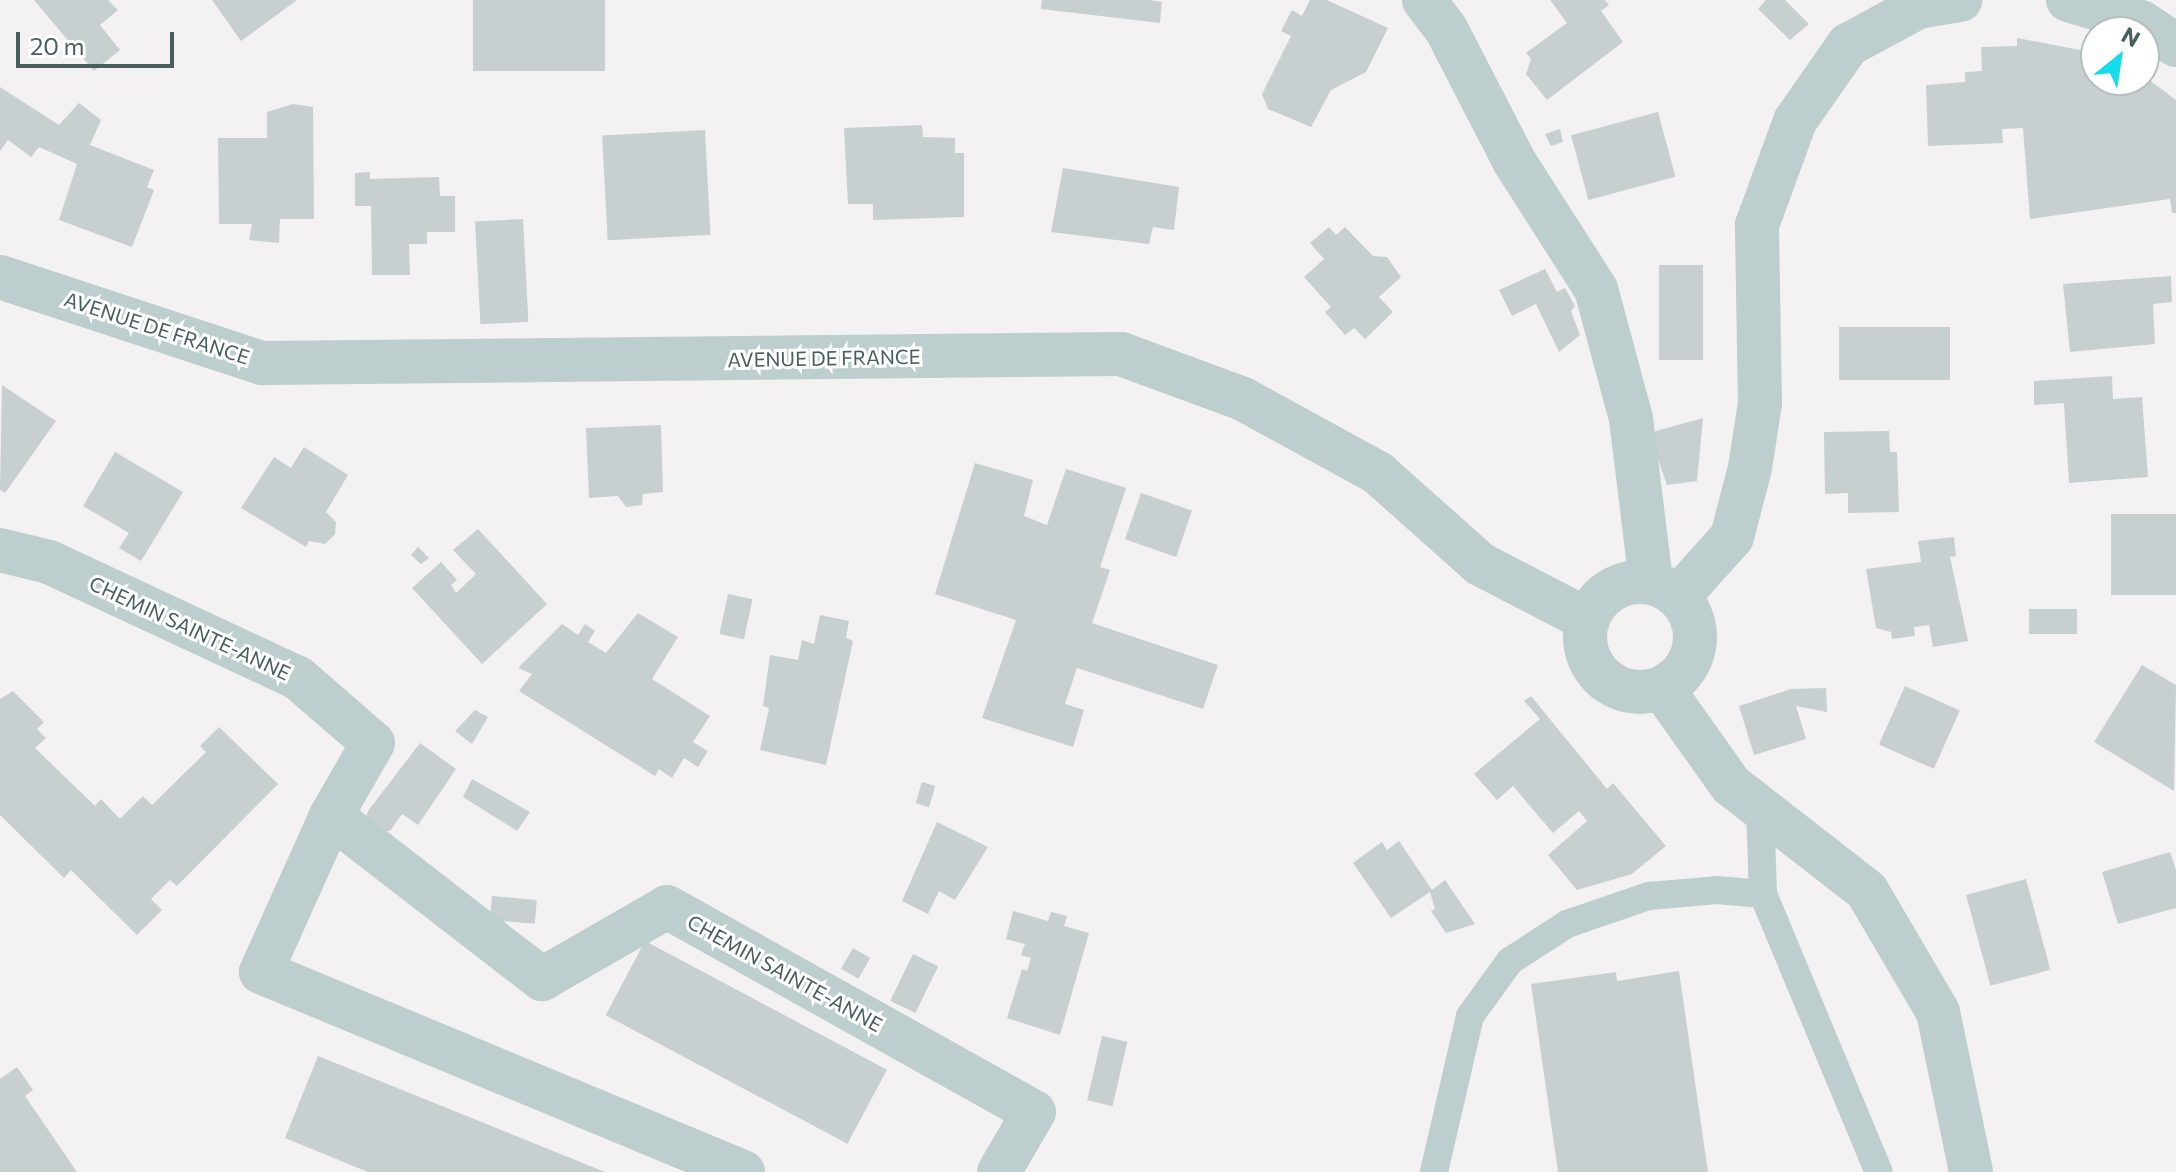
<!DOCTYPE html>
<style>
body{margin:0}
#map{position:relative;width:2176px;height:1172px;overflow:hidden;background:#f3f1f2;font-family:Commissioner,sans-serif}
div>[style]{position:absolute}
.building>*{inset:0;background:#c8cfd0;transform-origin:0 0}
.lane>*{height:28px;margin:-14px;padding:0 14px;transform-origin:14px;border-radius:14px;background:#bccecd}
.street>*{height:44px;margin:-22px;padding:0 22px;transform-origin:22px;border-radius:22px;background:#bccecd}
.street>.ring{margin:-22px;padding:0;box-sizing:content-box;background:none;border:44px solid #bccecd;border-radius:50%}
span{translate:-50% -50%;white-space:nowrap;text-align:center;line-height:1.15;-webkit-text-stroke:6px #fff;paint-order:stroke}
.street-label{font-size:20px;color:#485f5e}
.north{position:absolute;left:2080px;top:16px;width:80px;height:80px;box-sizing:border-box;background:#fff;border:2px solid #b6bfbf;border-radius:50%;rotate:30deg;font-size:22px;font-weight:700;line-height:32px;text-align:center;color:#485f5e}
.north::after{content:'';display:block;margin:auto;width:28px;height:36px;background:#16dbe8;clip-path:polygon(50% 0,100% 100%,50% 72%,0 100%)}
.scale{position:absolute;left:16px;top:32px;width:158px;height:36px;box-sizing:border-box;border:4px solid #485f5e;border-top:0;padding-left:10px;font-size:24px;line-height:28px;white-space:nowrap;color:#485f5e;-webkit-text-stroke:6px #fff;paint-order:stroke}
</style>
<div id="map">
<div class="building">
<i style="clip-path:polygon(34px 0,108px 0,118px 10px,100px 25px,120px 50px,94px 71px)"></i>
<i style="clip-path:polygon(212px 0,297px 0,241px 41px)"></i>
<i style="left:473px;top:0;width:132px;height:71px"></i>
<i style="clip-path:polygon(1042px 0,1149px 0,1162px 2px,1160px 23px,1041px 9px)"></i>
<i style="clip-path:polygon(1310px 0,1327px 0,1388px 28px,1366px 72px,1331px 90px,1311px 127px,1268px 109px,1262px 94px,1291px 36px,1281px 31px,1292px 10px,1302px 16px)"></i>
<i style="clip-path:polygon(1550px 0,1605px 0,1609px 5px,1601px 11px,1623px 42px,1547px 100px,1526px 74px,1531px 59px,1526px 53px,1567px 23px)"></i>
<i style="clip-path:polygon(1766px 0,1785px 0,1809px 24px,1790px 40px,1758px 9px)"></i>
<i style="clip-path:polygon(2017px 38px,2096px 53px,2096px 80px,2144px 80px,2144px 76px,2176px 100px,2176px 213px,2172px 213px,2170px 199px,2030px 219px,2023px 128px,2002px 129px,2003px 143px,1928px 146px,1926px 85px,1965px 82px,1965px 72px,1982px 71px,1981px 47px,2017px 46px)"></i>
<i style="clip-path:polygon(0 87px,59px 125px,79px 103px,101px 120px,90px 145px,154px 170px,147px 187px,154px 190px,132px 247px,59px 220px,77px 164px,39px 147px,31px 157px,8px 140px,0 151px)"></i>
<i style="clip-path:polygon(293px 104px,313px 107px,314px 219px,280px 219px,279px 243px,249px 240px,252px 224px,219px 224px,218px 138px,267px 138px,267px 112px)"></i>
<i style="left:1658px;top:112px;width:67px;height:90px;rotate:75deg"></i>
<i style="clip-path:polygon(922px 125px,923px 137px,955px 138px,955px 153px,964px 153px,964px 217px,873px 220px,873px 204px,848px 204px,844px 128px)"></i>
<i style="clip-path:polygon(1560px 129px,1563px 142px,1551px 146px,1545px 134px)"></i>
<i style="left:705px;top:130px;width:105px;height:103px;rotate:87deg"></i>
<i style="clip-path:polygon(1063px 168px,1179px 187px,1174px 230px,1153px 227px,1149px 244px,1051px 232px)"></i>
<i style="clip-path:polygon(370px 172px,370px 179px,439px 177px,440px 196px,455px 196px,455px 232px,427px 232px,427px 244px,409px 244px,410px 275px,372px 275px,371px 206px,355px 206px,355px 173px)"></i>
<i style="left:523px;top:219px;width:103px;height:48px;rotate:87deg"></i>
<i style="clip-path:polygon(1329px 227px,1336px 235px,1345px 227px,1373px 256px,1387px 257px,1401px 277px,1379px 297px,1393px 312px,1365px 339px,1354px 328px,1345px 335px,1325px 312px,1331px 307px,1304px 277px,1324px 259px,1310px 243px)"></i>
<i style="left:1703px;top:265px;width:95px;height:44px;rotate:90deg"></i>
<i style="clip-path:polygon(1545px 269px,1557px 292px,1565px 288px,1575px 306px,1571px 311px,1580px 335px,1559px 352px,1536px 304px,1512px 316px,1499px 290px)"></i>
<i style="clip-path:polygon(2171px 276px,2172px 302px,2153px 304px,2155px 344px,2070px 352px,2063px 284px)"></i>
<i style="left:1950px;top:327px;width:53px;height:111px;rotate:90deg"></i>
<i style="clip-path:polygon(2112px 376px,2113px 399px,2142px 397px,2148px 477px,2069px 483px,2064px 403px,2034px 405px,2034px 381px)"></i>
<i style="clip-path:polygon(2px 385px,56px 421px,5px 493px,0 490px)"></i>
<i style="clip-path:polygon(1703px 418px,1697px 481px,1667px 485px,1649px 433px)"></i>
<i style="clip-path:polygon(661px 425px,663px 492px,643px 494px,642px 505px,626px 507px,618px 496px,589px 498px,586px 428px)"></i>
<i style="clip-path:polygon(1889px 431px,1890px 452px,1897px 452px,1899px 512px,1848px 513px,1848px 493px,1825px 494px,1824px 432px)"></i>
<i style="clip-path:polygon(304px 447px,348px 475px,326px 512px,336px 522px,335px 534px,325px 544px,309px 541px,306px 547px,241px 508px,274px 457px,291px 468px)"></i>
<i style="clip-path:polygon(115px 452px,183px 492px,141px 561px,119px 548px,129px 533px,83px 506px)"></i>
<i style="clip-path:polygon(975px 463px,1033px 480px,1024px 516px,1047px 525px,1066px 469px,1126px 488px,1100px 567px,1110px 570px,1092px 623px,1218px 665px,1203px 709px,1077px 668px,1065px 704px,1084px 710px,1073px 747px,982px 718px,1016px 620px,935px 594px)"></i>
<i style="left:1141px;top:493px;width:54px;height:49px;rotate:19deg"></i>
<i style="left:2176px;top:514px;width:81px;height:65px;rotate:90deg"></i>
<i style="clip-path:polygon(478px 529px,547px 604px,482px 664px,412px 588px,441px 562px,457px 580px,451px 585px,456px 593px,476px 574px,453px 550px)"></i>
<i style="clip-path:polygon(1954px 537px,1956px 556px,1950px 557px,1968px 641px,1933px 647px,1929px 625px,1914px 627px,1915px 636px,1892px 639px,1891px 632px,1876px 628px,1866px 569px,1921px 562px,1918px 541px)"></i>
<i style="clip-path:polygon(418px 547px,429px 558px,421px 564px,411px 555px)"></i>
<i style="left:728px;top:594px;width:25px;height:41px;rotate:12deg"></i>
<i style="left:2077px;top:609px;width:25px;height:48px;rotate:90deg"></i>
<i style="clip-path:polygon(638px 613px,678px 637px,652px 679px,710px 716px,693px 742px,708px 751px,698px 767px,684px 758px,672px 778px,659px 769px,655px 776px,519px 691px,532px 674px,518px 668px,562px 624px,578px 635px,585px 624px,595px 631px,588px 642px,606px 653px)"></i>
<i style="clip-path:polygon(820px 615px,849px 621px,846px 638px,853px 641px,826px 765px,760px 750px,769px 708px,763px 706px,770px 655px,798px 660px,802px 640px,814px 644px)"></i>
<i style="clip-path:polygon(2142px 665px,2176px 685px,2174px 791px,2094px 742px)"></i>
<i style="left:1905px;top:686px;width:60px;height:64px;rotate:24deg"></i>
<i style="clip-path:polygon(1826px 688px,1827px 712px,1796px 706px,1806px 739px,1754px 755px,1739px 706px,1791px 689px)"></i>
<i style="clip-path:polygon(13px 691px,44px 722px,37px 729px,46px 738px,35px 748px,95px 806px,101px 799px,120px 819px,143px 796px,152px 805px,206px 752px,200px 746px,219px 727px,278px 784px,177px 886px,170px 880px,151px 899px,162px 910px,137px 935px,71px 870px,64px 878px,0 815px,0 699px)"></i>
<i style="clip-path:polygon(1531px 696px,1607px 789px,1613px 783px,1666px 846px,1632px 874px,1577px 890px,1548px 855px,1587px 821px,1579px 811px,1553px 833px,1513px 786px,1497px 800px,1474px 774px,1540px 719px,1524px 701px)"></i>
<i style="clip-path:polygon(475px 710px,488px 717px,472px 744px,455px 731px)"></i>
<i style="clip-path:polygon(420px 743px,456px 769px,418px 825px,402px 814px,390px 831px,380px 831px,366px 818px,368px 811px)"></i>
<i style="clip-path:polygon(472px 779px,530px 812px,517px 831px,463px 797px)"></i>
<i style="left:922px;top:782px;width:14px;height:22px;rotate:17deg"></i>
<i style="clip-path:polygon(937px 822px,988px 847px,955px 900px,939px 891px,928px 914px,902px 901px)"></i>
<i style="clip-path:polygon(1399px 841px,1432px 890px,1445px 880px,1475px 924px,1446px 933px,1431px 911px,1435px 909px,1430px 892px,1391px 918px,1353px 863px,1382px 842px,1387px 850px)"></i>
<i style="clip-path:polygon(2170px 852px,2176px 870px,2176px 908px,2118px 924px,2102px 872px)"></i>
<i style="left:2026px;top:879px;width:94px;height:62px;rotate:75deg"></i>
<i style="left:492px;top:896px;width:45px;height:24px;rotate:5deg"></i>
<i style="clip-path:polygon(1013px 911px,1048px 921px,1051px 912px,1067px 916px,1064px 926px,1089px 933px,1060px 1035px,1007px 1018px,1022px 969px,1027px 971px,1031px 958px,1021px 955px,1025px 944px,1006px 939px)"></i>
<i style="left:645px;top:941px;width:274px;height:84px;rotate:28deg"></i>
<i style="left:853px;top:948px;width:20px;height:24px;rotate:30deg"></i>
<i style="left:913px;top:954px;width:28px;height:52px;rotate:26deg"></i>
<i style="clip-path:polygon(1679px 971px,1708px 1172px,1558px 1172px,1531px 984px,1616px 972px,1617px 981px)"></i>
<i style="left:1102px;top:1036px;width:26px;height:66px;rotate:13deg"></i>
<i style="clip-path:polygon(318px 1056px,605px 1172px,368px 1172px,285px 1138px)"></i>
<i style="clip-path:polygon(17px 1067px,33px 1090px,25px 1096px,77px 1172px,0 1172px,0 1079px)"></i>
</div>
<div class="lane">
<i style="left:1760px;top:807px;width:87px;rotate:88deg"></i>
<i style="left:1763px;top:894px;width:301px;rotate:67.4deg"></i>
<i style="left:1434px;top:1172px;width:160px;rotate:-77deg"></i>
<i style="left:1470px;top:1016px;width:68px;rotate:-54deg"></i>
<i style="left:1510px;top:961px;width:68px;rotate:-33deg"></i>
<i style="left:1567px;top:924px;width:87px;rotate:-18.9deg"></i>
<i style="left:1649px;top:896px;width:68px;rotate:-5deg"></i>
<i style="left:1717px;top:890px;width:46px;rotate:5deg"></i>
</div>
<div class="street">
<i style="left:1424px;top:0;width:36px;rotate:53deg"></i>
<i style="left:1446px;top:29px;width:148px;rotate:62.7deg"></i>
<i style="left:1514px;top:161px;width:152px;rotate:57.4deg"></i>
<i style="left:1596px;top:289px;width:135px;rotate:74.9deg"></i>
<i style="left:1631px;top:419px;width:164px;rotate:83deg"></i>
<i style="left:2068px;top:0;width:76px;rotate:16.8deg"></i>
<i style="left:2141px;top:22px;width:42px;rotate:33.3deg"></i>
<i style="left:0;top:277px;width:276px;rotate:18.2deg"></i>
<i style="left:262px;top:363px;width:859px;rotate:-0.6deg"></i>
<i style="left:1121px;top:354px;width:130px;rotate:20.2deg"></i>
<i style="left:1243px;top:399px;width:154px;rotate:28.7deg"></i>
<i style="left:1378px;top:473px;width:137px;rotate:41.7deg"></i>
<i style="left:1480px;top:564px;width:119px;rotate:27.4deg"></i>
<i style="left:0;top:550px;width:50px;rotate:13.8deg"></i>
<i style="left:49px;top:562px;width:275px;rotate:25deg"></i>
<i style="left:298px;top:678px;width:99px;rotate:40.9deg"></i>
<i style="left:373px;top:743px;width:84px;rotate:119.9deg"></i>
<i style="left:331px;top:816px;width:267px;rotate:37.7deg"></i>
<i style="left:542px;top:979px;width:144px;rotate:-29.9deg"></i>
<i style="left:667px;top:907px;width:420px;rotate:29.2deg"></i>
<i style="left:1034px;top:1112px;width:69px;rotate:120.3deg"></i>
<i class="ring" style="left:1585px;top:582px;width:66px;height:66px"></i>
<i style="left:1679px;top:596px;width:79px;rotate:-48.1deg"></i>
<i style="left:1732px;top:537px;width:71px;rotate:-75.4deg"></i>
<i style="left:1750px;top:468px;width:66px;rotate:-81.3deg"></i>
<i style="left:1760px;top:403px;width:178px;rotate:-91deg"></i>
<i style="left:1757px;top:225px;width:111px;rotate:-69.9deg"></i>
<i style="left:1795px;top:121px;width:93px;rotate:-55.1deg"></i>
<i style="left:1848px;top:45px;width:80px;rotate:-28.5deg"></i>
<i style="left:1918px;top:7px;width:43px;rotate:-9.5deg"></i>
<i style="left:1662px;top:688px;width:119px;rotate:54.6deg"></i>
<i style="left:1731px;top:785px;width:172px;rotate:37.9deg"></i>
<i style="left:1867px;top:891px;width:140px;rotate:59.6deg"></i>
<i style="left:1938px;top:1012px;width:163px;rotate:78.3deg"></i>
<i style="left:331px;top:816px;width:171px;rotate:114.2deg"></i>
<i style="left:261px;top:972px;width:522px;rotate:22.54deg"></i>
</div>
<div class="street-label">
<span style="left:157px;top:328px;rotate:18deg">AVENUE DE FRANCE</span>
<span style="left:824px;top:358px;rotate:-1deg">AVENUE DE FRANCE</span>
<span style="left:190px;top:628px;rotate:25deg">CHEMIN SAINTE-ANNE</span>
<span style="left:785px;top:973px;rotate:29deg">CHEMIN SAINTE-ANNE</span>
</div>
<div class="north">N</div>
<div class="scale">20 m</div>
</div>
